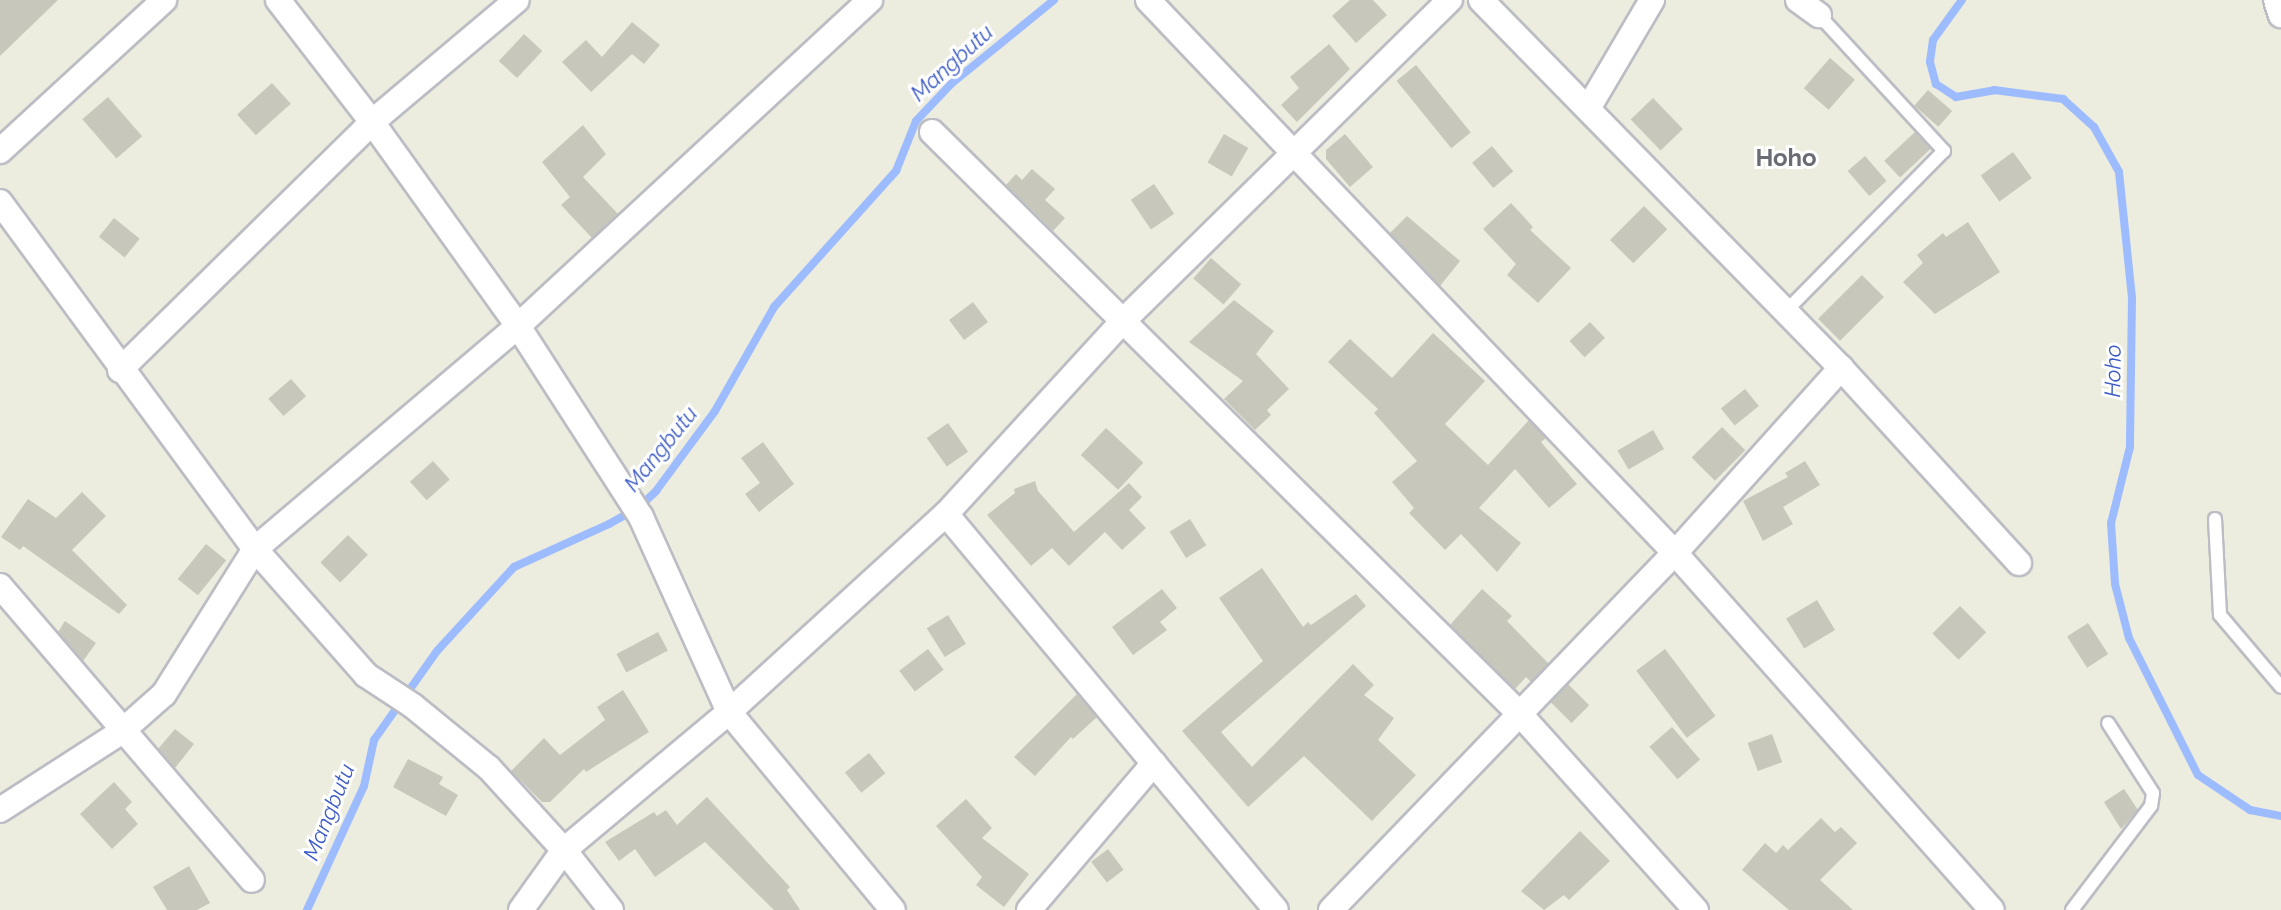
<!DOCTYPE html>
<style>
body{margin:0}
#map{position:relative;width:2281px;height:910px;overflow:hidden;background:#ececdf;font-family:Raleway,sans-serif}
div>[style]{position:absolute}
.stream>*{height:8px;margin:-4px;padding:0 4px;transform-origin:4px;border-radius:4px;background:#9dbbff}
.building>*{inset:0;background:#c7c7bc;transform-origin:0 0}
.roads{filter:drop-shadow(2px 0 #bcbdc4) drop-shadow(-2px 0 #bcbdc4) drop-shadow(0 2px #bcbdc4) drop-shadow(0 -2px #bcbdc4)}
.service>*{height:12px;margin:-6px;padding:0 6px;transform-origin:6px;border-radius:6px;background:#fff}
.minor>*{height:24px;margin:-12px;padding:0 12px;transform-origin:12px;border-radius:12px;background:#fff}
span{translate:-50% -50%;white-space:nowrap;text-align:center;line-height:1.15;-webkit-text-stroke:6px #fff;paint-order:stroke}
.water-label{font-size:22px;color:#3c5bc5;font-style:italic}
.quarter-label{font-size:24px;color:#696c73;font-weight:700}
</style>
<div id="map">
<div class="stream">
<i style="left:1962px;top:0;width:49px;rotate:125.9deg"></i>
<i style="left:1933px;top:40px;width:22px;rotate:98deg"></i>
<i style="left:1930px;top:62px;width:23px;rotate:75deg"></i>
<i style="left:1936px;top:84px;width:24px;rotate:33deg"></i>
<i style="left:1956px;top:97px;width:39px;rotate:-10deg"></i>
<i style="left:1994px;top:90px;width:70px;rotate:7.4deg"></i>
<i style="left:2063px;top:99px;width:42px;rotate:42.1deg"></i>
<i style="left:2094px;top:127px;width:51px;rotate:60.9deg"></i>
<i style="left:2119px;top:172px;width:127px;rotate:84.1deg"></i>
<i style="left:2132px;top:298px;width:149px;rotate:90.8deg"></i>
<i style="left:2130px;top:447px;width:78px;rotate:104deg"></i>
<i style="left:2111px;top:523px;width:61px;rotate:86.2deg"></i>
<i style="left:2115px;top:584px;width:56px;rotate:75.5deg"></i>
<i style="left:2129px;top:638px;width:153px;rotate:63.3deg"></i>
<i style="left:2198px;top:775px;width:63px;rotate:33.9deg"></i>
<i style="left:2250px;top:810px;width:32px;rotate:11deg"></i>
<i style="left:307px;top:910px;width:136px;rotate:-65.3deg"></i>
<i style="left:364px;top:786px;width:47px;rotate:-77.7deg"></i>
<i style="left:374px;top:740px;width:109px;rotate:-54.7deg"></i>
<i style="left:437px;top:651px;width:114px;rotate:-47.5deg"></i>
<i style="left:514px;top:567px;width:104px;rotate:-24.4deg"></i>
<i style="left:609px;top:524px;width:33px;rotate:-29deg"></i>
<i style="left:638px;top:508px;width:25px;rotate:-43deg"></i>
<i style="left:656px;top:491px;width:99px;rotate:-53.6deg"></i>
<i style="left:715px;top:411px;width:120px;rotate:-60.4deg"></i>
<i style="left:774px;top:307px;width:183px;rotate:-48.1deg"></i>
<i style="left:896px;top:171px;width:54px;rotate:-68.2deg"></i>
<i style="left:916px;top:121px;width:51px;rotate:-46.6deg"></i>
<i style="left:951px;top:84px;width:133px;rotate:-39.2deg"></i>
</div>
<div class="building">
<i style="clip-path:polygon(0 0,58px 0,0 56px)"></i>
<i style="clip-path:polygon(1350px 0,1373px 0,1387px 15px,1356px 43px,1332px 16px)"></i>
<i style="clip-path:polygon(632px 22px,660px 45px,644px 64px,632px 54px,591px 92px,562px 62px,586px 40px,602px 57px)"></i>
<i style="left:524px;top:34px;width:25px;height:37px;rotate:43deg"></i>
<i style="clip-path:polygon(1329px 44px,1350px 69px,1297px 122px,1281px 105px,1299px 88px,1290px 77px)"></i>
<i style="left:1830px;top:58px;width:33px;height:40px;rotate:41deg"></i>
<i style="left:1416px;top:65px;width:87px;height:25px;rotate:51deg"></i>
<i style="left:272px;top:83px;width:28px;height:47px;rotate:48deg"></i>
<i style="left:1928px;top:90px;width:32px;height:21px;rotate:41deg"></i>
<i style="left:108px;top:97px;width:52px;height:34px;rotate:49deg"></i>
<i style="left:1653px;top:98px;width:43px;height:31px;rotate:46deg"></i>
<i style="clip-path:polygon(583px 125px,606px 154px,583px 177px,618px 214px,592px 238px,561px 205px,570px 197px,542px 162px)"></i>
<i style="left:1915px;top:132px;width:23px;height:42px;rotate:47deg"></i>
<i style="left:1224px;top:134px;width:28px;height:33px;rotate:30deg"></i>
<i style="clip-path:polygon(1345px 134px,1373px 167px,1350px 187px,1326px 159px,1326px 150px)"></i>
<i style="left:1492px;top:146px;width:33px;height:26px;rotate:50deg"></i>
<i style="left:2013px;top:152px;width:32px;height:40px;rotate:54deg"></i>
<i style="left:1865px;top:156px;width:33px;height:23px;rotate:49deg"></i>
<i style="clip-path:polygon(1032px 169px,1055px 189px,1045px 200px,1065px 218px,1053px 231px,1006px 185px,1016px 174px,1022px 180px)"></i>
<i style="left:1154px;top:184px;width:36px;height:28px;rotate:56deg"></i>
<i style="clip-path:polygon(1511px 203px,1533px 227px,1530px 230px,1571px 268px,1538px 303px,1507px 275px,1516px 264px,1483px 229px)"></i>
<i style="left:1644px;top:206px;width:33px;height:48px;rotate:45deg"></i>
<i style="clip-path:polygon(1407px 216px,1460px 261px,1440px 286px,1390px 233px)"></i>
<i style="left:114px;top:218px;width:33px;height:24px;rotate:39deg"></i>
<i style="clip-path:polygon(1968px 222px,2000px 272px,1935px 314px,1903px 282px,1923px 263px,1917px 255px,1943px 233px,1946px 237px)"></i>
<i style="left:1211px;top:258px;width:40px;height:27px;rotate:41deg"></i>
<i style="left:1862px;top:275px;width:31px;height:62px;rotate:45deg"></i>
<i style="clip-path:polygon(1234px 300px,1274px 331px,1256px 354px,1289px 389px,1267px 410px,1271px 415px,1255px 430px,1224px 399px,1243px 381px,1189px 342px)"></i>
<i style="left:973px;top:302px;width:25px;height:30px;rotate:53deg"></i>
<i style="left:1590px;top:322px;width:22px;height:28px;rotate:47deg"></i>
<i style="clip-path:polygon(1433px 333px,1485px 381px,1445px 424px,1488px 465px,1529px 420px,1546px 438px,1541px 442px,1577px 484px,1549px 508px,1515px 469px,1479px 508px,1521px 543px,1497px 572px,1461px 534px,1445px 550px,1409px 513px,1414px 508px,1392px 482px,1417px 461px,1374px 413px,1378px 409px,1328px 362px,1350px 339px,1392px 378px)"></i>
<i style="left:291px;top:379px;width:23px;height:30px;rotate:49deg"></i>
<i style="left:1745px;top:389px;width:22px;height:31px;rotate:51deg"></i>
<i style="left:948px;top:423px;width:35px;height:26px;rotate:55deg"></i>
<i style="left:1722px;top:427px;width:33px;height:43px;rotate:45deg"></i>
<i style="left:1106px;top:428px;width:51px;height:37px;rotate:43deg"></i>
<i style="left:1653px;top:430px;width:22px;height:41px;rotate:60deg"></i>
<i style="clip-path:polygon(763px 442px,794px 484px,759px 512px,745px 494px,760px 483px,741px 458px)"></i>
<i style="left:433px;top:461px;width:25px;height:31px;rotate:48deg"></i>
<i style="clip-path:polygon(1805px 461px,1820px 485px,1783px 507px,1793px 524px,1763px 541px,1743px 501px,1788px 477px,1785px 473px)"></i>
<i style="clip-path:polygon(1035px 481px,1038px 491px,1074px 532px,1129px 483px,1142px 497px,1129px 510px,1146px 528px,1122px 550px,1105px 532px,1069px 566px,1052px 548px,1031px 566px,987px 515px,1015px 493px,1014px 489px)"></i>
<i style="clip-path:polygon(82px 492px,106px 516px,72px 550px,127px 605px,119px 614px,23px 546px,20px 550px,1px 537px,28px 499px,56px 518px)"></i>
<i style="left:1190px;top:519px;width:31px;height:24px;rotate:58deg"></i>
<i style="left:348px;top:535px;width:28px;height:39px;rotate:45deg"></i>
<i style="left:206px;top:544px;width:26px;height:45px;rotate:39deg"></i>
<i style="clip-path:polygon(1262px 568px,1303px 627px,1308px 622px,1311px 625px,1356px 594px,1366px 606px,1221px 732px,1252px 767px,1353px 664px,1374px 685px,1364px 695px,1394px 718px,1378px 740px,1416px 775px,1372px 821px,1304px 756px,1248px 807px,1182px 731px,1263px 661px,1219px 598px)"></i>
<i style="clip-path:polygon(1162px 589px,1177px 608px,1160px 622px,1167px 630px,1133px 655px,1112px 627px)"></i>
<i style="clip-path:polygon(1482px 589px,1512px 616px,1507px 621px,1549px 664px,1531px 682px,1526px 677px,1515px 689px,1450px 625px)"></i>
<i style="left:1817px;top:600px;width:35px;height:36px;rotate:59deg"></i>
<i style="left:1960px;top:606px;width:37px;height:39px;rotate:45deg"></i>
<i style="left:948px;top:615px;width:34px;height:25px;rotate:58deg"></i>
<i style="clip-path:polygon(65px 621px,96px 643px,83px 661px,58px 632px)"></i>
<i style="left:2088px;top:623px;width:37px;height:25px;rotate:57deg"></i>
<i style="left:658px;top:632px;width:21px;height:47px;rotate:62deg"></i>
<i style="left:928px;top:649px;width:26px;height:36px;rotate:53deg"></i>
<i style="left:1665px;top:649px;width:84px;height:36px;rotate:53deg"></i>
<i style="left:1568px;top:684px;width:30px;height:25px;rotate:45deg"></i>
<i style="clip-path:polygon(623px 690px,649px 732px,586px 772px,584px 769px,550px 802px,542px 802px,511px 771px,544px 738px,560px 755px,605px 720px,597px 707px)"></i>
<i style="clip-path:polygon(1077px 694px,1097px 717px,1073px 739px,1071px 737px,1035px 776px,1014px 757px)"></i>
<i style="left:1672px;top:727px;width:43px;height:30px;rotate:49deg"></i>
<i style="clip-path:polygon(175px 729px,194px 744px,175px 768px,158px 749px)"></i>
<i style="left:1772px;top:734px;width:30px;height:26px;rotate:70deg"></i>
<i style="left:869px;top:753px;width:26px;height:31px;rotate:51deg"></i>
<i style="clip-path:polygon(408px 759px,443px 777px,439px 784px,458px 795px,446px 816px,393px 787px)"></i>
<i style="clip-path:polygon(114px 782px,132px 802px,125px 809px,138px 824px,112px 849px,80px 814px)"></i>
<i style="clip-path:polygon(2124px 789px,2138px 810px,2121px 829px,2104px 802px)"></i>
<i style="clip-path:polygon(707px 797px,790px 887px,787px 890px,800px 910px,774px 910px,705px 842px,655px 877px,635px 849px,619px 861px,605px 842px,654px 812px,657px 816px,666px 810px,677px 825px)"></i>
<i style="clip-path:polygon(966px 799px,992px 828px,982px 838px,1029px 874px,1004px 907px,976px 885px,982px 877px,936px 826px)"></i>
<i style="clip-path:polygon(1821px 818px,1835px 832px,1841px 827px,1857px 843px,1820px 880px,1853px 910px,1789px 910px,1742px 870px,1765px 843px,1776px 853px,1783px 845px,1788px 850px)"></i>
<i style="clip-path:polygon(1580px 831px,1610px 861px,1569px 900px,1564px 895px,1544px 910px,1521px 891px)"></i>
<i style="left:1108px;top:849px;width:26px;height:21px;rotate:53deg"></i>
<i style="clip-path:polygon(189px 866px,210px 903px,197px 910px,167px 910px,153px 887px)"></i>
</div>
<div class="roads">
<div class="service">
<i style="left:1786px;top:311px;width:225px;rotate:-45.4deg"></i>
<i style="left:1944px;top:151px;width:185px;rotate:-132.6deg"></i>
<i style="left:2215px;top:519px;width:96px;rotate:87deg"></i>
<i style="left:2220px;top:615px;width:94px;rotate:49.7deg"></i>
<i style="left:2072px;top:910px;width:131px;rotate:-52.8deg"></i>
<i style="left:2151px;top:806px;width:13px;rotate:-81deg"></i>
<i style="left:2153px;top:793px;width:83px;rotate:-122.7deg"></i>
</div>
<div class="minor">
<i style="left:278px;top:0;width:154px;rotate:52.4deg"></i>
<i style="left:372px;top:122px;width:251px;rotate:54.4deg"></i>
<i style="left:518px;top:326px;width:227px;rotate:57.2deg"></i>
<i style="left:641px;top:517px;width:214px;rotate:65.7deg"></i>
<i style="left:729px;top:712px;width:257px;rotate:50.4deg"></i>
<i style="left:1148px;top:0;width:764px;rotate:46.38deg"></i>
<i style="left:1675px;top:553px;width:477px;rotate:48.4deg"></i>
<i style="left:1481px;top:0;width:515px;rotate:45.63deg"></i>
<i style="left:1841px;top:368px;width:264px;rotate:47.6deg"></i>
<i style="left:1798px;top:0;width:26px;rotate:36deg"></i>
<i style="left:2276px;top:0;width:16px;rotate:72deg"></i>
<i style="left:1589px;top:107px;width:124px;rotate:-59.5deg"></i>
<i style="left:932px;top:132px;width:826px;rotate:44.71deg"></i>
<i style="left:1519px;top:713px;width:265px;rotate:48.1deg"></i>
<i style="left:0;top:151px;width:223px;rotate:-42.6deg"></i>
<i style="left:0;top:202px;width:431px;rotate:53.7deg"></i>
<i style="left:255px;top:549px;width:168px;rotate:48.6deg"></i>
<i style="left:366px;top:675px;width:56px;rotate:33.4deg"></i>
<i style="left:413px;top:706px;width:98px;rotate:39.2deg"></i>
<i style="left:489px;top:768px;width:111px;rotate:47.6deg"></i>
<i style="left:564px;top:850px;width:76px;rotate:51.9deg"></i>
<i style="left:120px;top:370px;width:354px;rotate:-44.5deg"></i>
<i style="left:372px;top:122px;width:189px;rotate:-40.1deg"></i>
<i style="left:946px;top:514px;width:515px;rotate:50.19deg"></i>
<i style="left:0;top:586px;width:387px;rotate:49.4deg"></i>
<i style="left:0;top:810px;width:144px;rotate:-32.8deg"></i>
<i style="left:121px;top:732px;width:57px;rotate:-41.5deg"></i>
<i style="left:164px;top:694px;width:171px;rotate:-57.9deg"></i>
<i style="left:255px;top:549px;width:345px;rotate:-40.3deg"></i>
<i style="left:518px;top:326px;width:480px;rotate:-42.8deg"></i>
<i style="left:521px;top:910px;width:74px;rotate:-54.4deg"></i>
<i style="left:564px;top:850px;width:215px;rotate:-39.9deg"></i>
<i style="left:729px;top:712px;width:294px;rotate:-42.4deg"></i>
<i style="left:946px;top:514px;width:263px;rotate:-47.5deg"></i>
<i style="left:1124px;top:320px;width:457px;rotate:-44.5deg"></i>
<i style="left:1029px;top:910px;width:193px;rotate:-49.6deg"></i>
<i style="left:1331px;top:910px;width:496px;rotate:-46.1deg"></i>
<i style="left:1675px;top:553px;width:249px;rotate:-48.1deg"></i>
</div>
</div>
<div class="water-label">
<span style="left:952px;top:63px;rotate:-42deg">Mangbutu</span>
<span style="left:2113px;top:371px;rotate:-89deg">Hoho</span>
<span style="left:661px;top:449px;rotate:-51deg">Mangbutu</span>
<span style="left:329px;top:812px;rotate:-68deg">Mangbutu</span>
</div>
<div class="quarter-label">
<span style="left:1786px;top:158px">Hoho</span>
</div>
</div>
